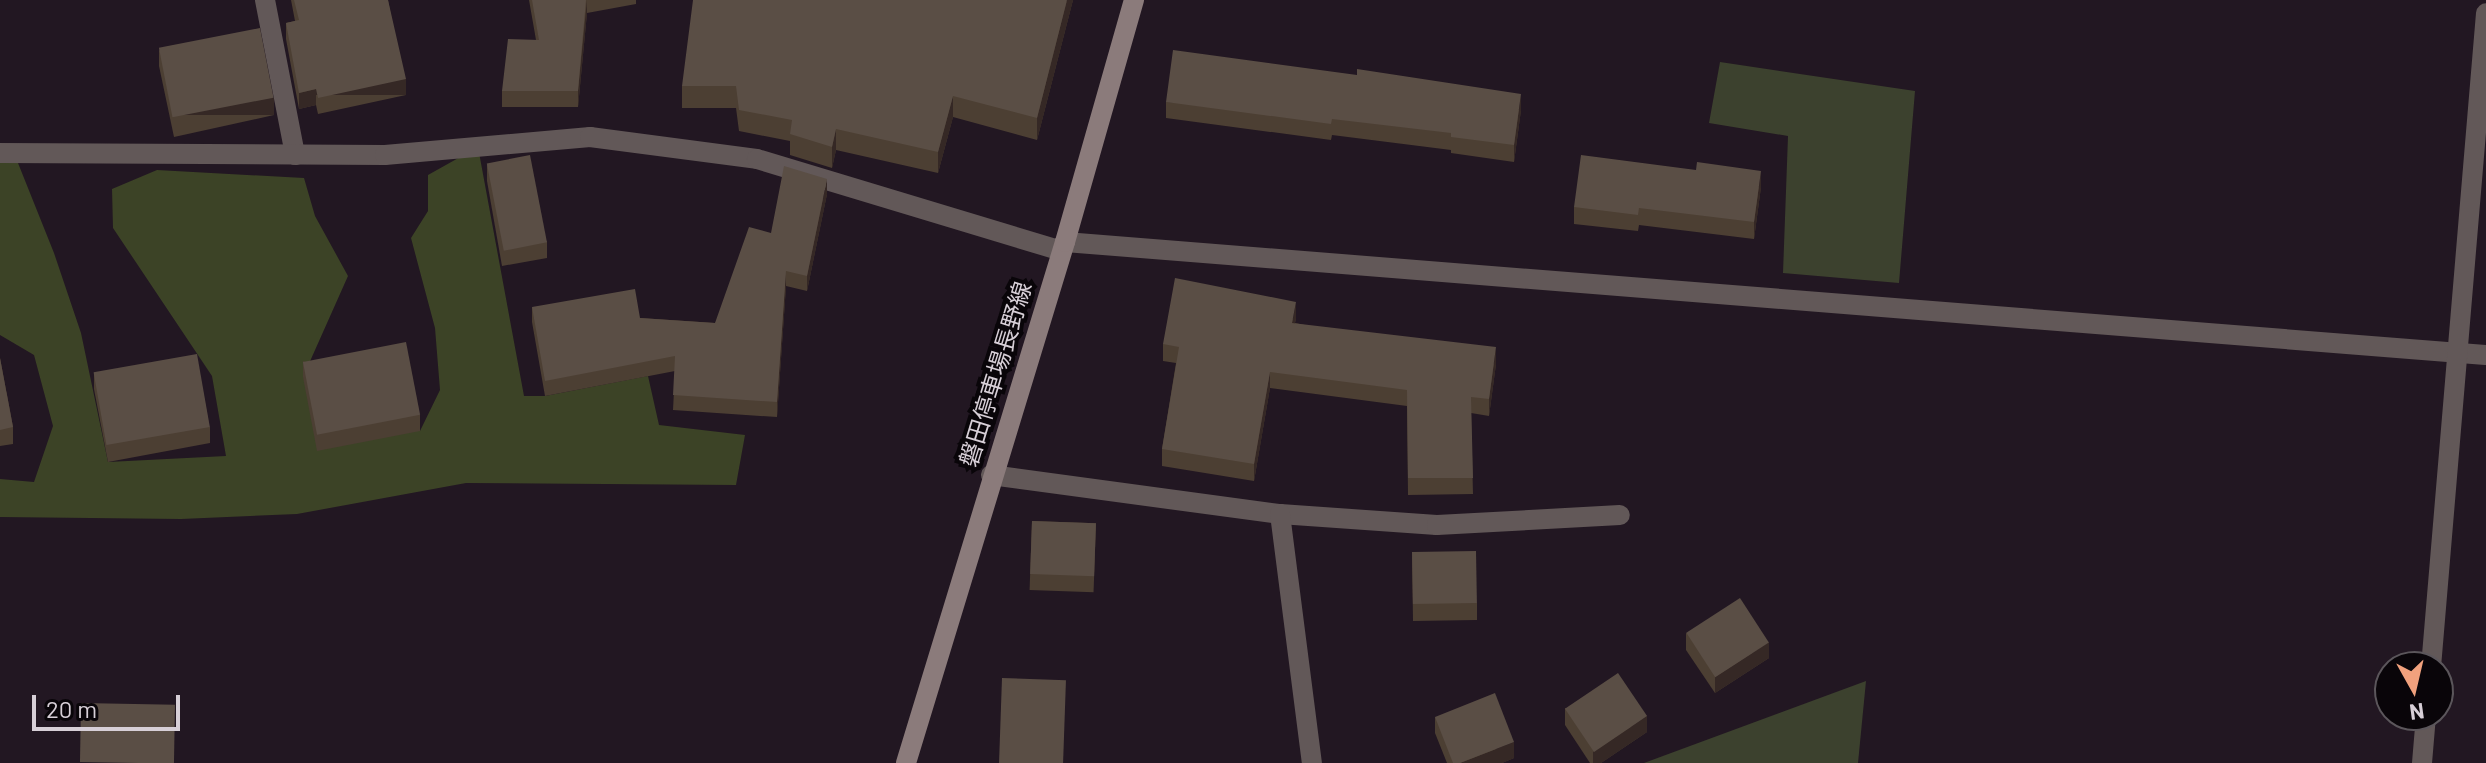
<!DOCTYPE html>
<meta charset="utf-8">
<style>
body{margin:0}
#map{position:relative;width:2486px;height:763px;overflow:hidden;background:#221722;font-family:Barlow,"Noto Sans JP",sans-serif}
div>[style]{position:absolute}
.green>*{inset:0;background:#3c412e}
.forest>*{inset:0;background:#3c4326}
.street>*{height:20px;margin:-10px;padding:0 10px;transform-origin:10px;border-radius:10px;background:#625858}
.secondary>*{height:20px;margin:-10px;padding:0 10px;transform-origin:10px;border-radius:10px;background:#8b7b7b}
.wall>*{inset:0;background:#4c3f33;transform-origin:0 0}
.shaded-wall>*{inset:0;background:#352825;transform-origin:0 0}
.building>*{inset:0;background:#5a4e45;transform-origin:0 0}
span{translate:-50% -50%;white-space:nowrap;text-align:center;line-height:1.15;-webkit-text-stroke:8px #090509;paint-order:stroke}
.street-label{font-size:24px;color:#d7cfd7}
.north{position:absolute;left:2374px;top:651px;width:80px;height:80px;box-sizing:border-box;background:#090509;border:2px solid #5b565b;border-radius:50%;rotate:172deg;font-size:22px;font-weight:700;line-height:32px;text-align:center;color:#d7cfd7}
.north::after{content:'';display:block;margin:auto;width:28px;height:36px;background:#f1a17d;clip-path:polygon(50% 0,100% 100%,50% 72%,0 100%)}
.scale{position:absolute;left:32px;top:695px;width:148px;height:36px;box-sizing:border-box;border:4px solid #d7cfd7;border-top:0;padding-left:10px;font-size:24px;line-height:28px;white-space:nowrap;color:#d7cfd7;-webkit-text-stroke:6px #090509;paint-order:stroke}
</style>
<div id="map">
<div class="green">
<i style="clip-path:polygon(1720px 62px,1915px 91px,1899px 283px,1783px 273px,1788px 136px,1709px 123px)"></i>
<i style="clip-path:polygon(1866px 681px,1858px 763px,1644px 763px)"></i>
</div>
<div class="forest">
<i style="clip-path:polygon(478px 147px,524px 396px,545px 396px,648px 376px,659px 425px,745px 435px,736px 485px,466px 483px,297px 514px,181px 519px,0 517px,0 479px,34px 482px,53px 426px,34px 355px,0 335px,0 153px,14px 153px,54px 253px,81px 333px,108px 462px,226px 456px,212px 376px,113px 228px,112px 189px,157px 170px,304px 178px,315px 216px,348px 276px,303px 377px,420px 431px,440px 390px,435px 328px,411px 238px,428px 211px,428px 175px)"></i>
</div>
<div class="street">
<i style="left:265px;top:0;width:158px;rotate:79deg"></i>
<i style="left:0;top:153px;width:385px;rotate:0.3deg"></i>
<i style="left:385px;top:155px;width:206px;rotate:-5deg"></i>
<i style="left:590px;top:137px;width:168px;rotate:7.5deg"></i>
<i style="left:757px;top:159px;width:318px;rotate:16.8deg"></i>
<i style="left:1065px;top:242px;width:1425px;rotate:4.55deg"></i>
<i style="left:991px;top:475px;width:292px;rotate:7.7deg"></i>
<i style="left:1280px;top:514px;width:157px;rotate:4deg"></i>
<i style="left:1437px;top:525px;width:183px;rotate:-3.1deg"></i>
<i style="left:1280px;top:514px;width:251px;rotate:82.7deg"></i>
<i style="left:2431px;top:667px;width:656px;rotate:-85.19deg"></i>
<i style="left:2422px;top:763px;width:48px;rotate:-85.2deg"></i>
</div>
<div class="secondary">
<i style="left:906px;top:763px;width:545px;rotate:-73.03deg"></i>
<i style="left:1065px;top:242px;width:252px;rotate:-74.1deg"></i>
</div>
<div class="wall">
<i style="clip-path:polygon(291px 0,388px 0,406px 95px,318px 114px,316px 105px,299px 109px,286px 39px,286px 23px,295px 21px)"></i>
<i style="clip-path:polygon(529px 0,636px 0,636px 4px,587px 13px,578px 107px,502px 107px,502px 91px,536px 40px)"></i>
<i style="clip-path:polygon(1073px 0,1037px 140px,953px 117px,938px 173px,836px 150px,832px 168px,790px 155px,790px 141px,739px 131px,736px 108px,682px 108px,682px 86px)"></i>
<i style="clip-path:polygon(159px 50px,274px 115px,174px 137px,159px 66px)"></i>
<i style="clip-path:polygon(1166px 102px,1521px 110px,1514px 162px,1451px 153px,1451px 150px,1332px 135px,1331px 140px,1166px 118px)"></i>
<i style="clip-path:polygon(487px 164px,547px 242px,547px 258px,502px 266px,487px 181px)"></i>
<i style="clip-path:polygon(1761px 187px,1754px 239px,1639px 225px,1638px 231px,1574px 224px,1574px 207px)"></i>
<i style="clip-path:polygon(827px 194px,807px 291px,786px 286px,777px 417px,673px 410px,675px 371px,545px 396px,532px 322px,532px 307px,640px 318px,715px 323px)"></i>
<i style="clip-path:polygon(1296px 318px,1295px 323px,1496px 364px,1489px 416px,1471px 413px,1473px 494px,1408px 495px,1407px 406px,1270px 388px,1254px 481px,1162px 466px,1162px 449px,1176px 363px,1163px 361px,1163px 344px)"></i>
<i style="clip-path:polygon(0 358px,13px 427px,13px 444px,0 446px)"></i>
<i style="clip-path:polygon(303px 361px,420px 415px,420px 431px,317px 451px,303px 377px)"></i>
<i style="clip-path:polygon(94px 373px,210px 427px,210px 443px,108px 462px,94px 389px)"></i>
<i style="left:1032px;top:521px;width:64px;height:69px;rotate:2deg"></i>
<i style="clip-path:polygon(1412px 552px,1477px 603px,1477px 620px,1413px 621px)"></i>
<i style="clip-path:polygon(1686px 633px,1769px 658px,1715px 693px,1686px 650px)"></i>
<i style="clip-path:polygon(1565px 708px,1647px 732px,1601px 763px,1590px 763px,1565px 725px)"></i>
<i style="clip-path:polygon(1435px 717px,1514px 758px,1502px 763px,1447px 763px,1435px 733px)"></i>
</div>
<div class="shaded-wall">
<i style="clip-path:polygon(587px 0,587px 13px,578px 107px,578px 91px)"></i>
<i style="clip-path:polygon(1067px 0,1073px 0,1037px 140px,1037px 118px)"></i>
<i style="left:406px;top:79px;width:16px;height:90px;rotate:90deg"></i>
<i style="clip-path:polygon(316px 89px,316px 105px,299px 109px,299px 93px)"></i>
<i style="clip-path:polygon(1521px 94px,1521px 110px,1514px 162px,1514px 145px)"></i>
<i style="clip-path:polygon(953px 96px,953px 117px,938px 173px,938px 152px)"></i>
<i style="left:274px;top:98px;width:17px;height:102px;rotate:90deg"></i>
<i style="clip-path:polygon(836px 129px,836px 150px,832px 168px,832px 147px)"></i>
<i style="clip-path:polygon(1761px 171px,1761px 187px,1754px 239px,1754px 222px)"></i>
<i style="clip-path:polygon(827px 179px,827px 194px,807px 291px,807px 276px)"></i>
<i style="clip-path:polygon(786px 271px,786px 286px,777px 417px,777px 402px)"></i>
<i style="clip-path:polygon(1296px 302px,1296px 318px,1292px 339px,1292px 323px)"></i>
<i style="clip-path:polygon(1496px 347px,1496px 364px,1489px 416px,1489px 399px)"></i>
<i style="clip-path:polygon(1270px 372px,1270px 388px,1254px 481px,1254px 464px)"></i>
<i style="clip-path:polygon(1769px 642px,1769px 658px,1715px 693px,1715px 677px)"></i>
<i style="clip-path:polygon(1647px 716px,1647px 732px,1601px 763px,1593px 763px,1593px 752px)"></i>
<i style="clip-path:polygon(1514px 742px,1514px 758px,1502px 763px,1460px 763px)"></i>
</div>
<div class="building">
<i style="clip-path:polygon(294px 0,388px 0,406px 79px,318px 98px,316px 89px,299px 93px,286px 23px,299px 20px)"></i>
<i style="clip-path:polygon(532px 0,586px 0,578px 91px,502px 91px,508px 39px,539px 40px)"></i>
<i style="clip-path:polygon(693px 0,1067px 0,1037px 118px,953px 96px,938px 152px,836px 129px,832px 147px,790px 134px,792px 120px,739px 110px,736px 86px,682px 86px)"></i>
<i style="left:260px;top:28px;width:71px;height:103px;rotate:79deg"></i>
<i style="clip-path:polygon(1173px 50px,1357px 75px,1357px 69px,1521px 94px,1514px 145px,1451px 137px,1451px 133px,1332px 119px,1331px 124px,1166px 102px)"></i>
<i style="left:530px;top:155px;width:89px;height:44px;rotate:79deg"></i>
<i style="clip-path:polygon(1581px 155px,1696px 170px,1697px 162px,1761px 171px,1754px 222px,1639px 208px,1638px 215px,1574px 207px)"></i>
<i style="clip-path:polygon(784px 166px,827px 179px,807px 276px,786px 271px,777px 402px,673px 395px,675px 356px,545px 381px,532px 307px,635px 289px,640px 318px,715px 323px,749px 227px,771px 233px)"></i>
<i style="clip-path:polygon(1175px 278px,1296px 302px,1292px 323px,1496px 347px,1489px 399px,1471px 397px,1473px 478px,1408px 478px,1407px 390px,1270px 372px,1254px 464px,1162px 449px,1179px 347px,1163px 344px)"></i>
<i style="left:406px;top:342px;width:74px;height:105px;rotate:79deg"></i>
<i style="left:197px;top:354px;width:74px;height:105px;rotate:80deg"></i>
<i style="clip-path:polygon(0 358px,13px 427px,0 430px)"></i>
<i style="left:1032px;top:521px;width:64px;height:53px;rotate:2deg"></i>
<i style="left:1476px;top:551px;width:52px;height:64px;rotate:89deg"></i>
<i style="left:1740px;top:598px;width:53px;height:64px;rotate:57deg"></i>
<i style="left:1618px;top:673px;width:52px;height:64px;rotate:56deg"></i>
<i style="left:1002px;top:678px;width:64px;height:85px;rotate:2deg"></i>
<i style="clip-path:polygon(1495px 693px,1514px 742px,1460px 763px,1453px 763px,1435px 717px)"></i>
<i style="left:81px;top:703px;width:94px;height:59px;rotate:1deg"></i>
</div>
<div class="street-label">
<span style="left:995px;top:374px;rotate:-73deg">磐田停車場長野線</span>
</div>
<div class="north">N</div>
<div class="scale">20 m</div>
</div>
